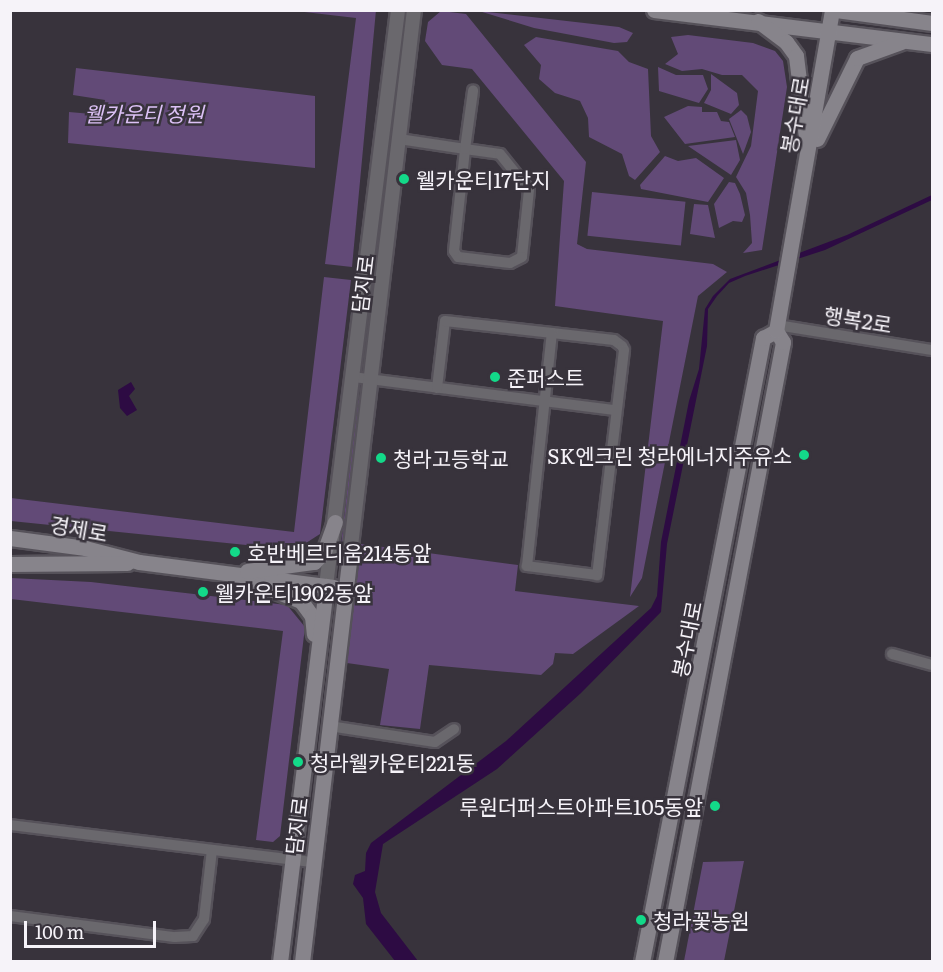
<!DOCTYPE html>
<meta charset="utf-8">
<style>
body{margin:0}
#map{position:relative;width:943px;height:972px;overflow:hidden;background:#38333c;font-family:Literata,"Noto Sans KR",serif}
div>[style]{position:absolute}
.green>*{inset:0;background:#624a77;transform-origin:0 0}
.water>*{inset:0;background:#2d0b43}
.roads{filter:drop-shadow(2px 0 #56525a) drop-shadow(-2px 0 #56525a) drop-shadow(0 2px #56525a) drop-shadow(0 -2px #56525a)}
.minor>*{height:10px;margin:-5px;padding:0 5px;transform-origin:5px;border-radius:5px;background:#6a686d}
.tertiary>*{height:14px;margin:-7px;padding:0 7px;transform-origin:7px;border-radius:7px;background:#6a686d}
.secondary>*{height:15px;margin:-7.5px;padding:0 7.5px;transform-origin:7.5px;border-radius:7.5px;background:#87848b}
.dots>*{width:16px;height:16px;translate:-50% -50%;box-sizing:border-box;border:3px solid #38333c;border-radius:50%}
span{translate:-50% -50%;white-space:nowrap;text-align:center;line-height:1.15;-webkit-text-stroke:5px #38333c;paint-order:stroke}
.park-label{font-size:21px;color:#dcc1f6;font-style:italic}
.street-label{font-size:21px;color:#f6f3f9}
.poi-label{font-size:21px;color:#f6f3f9}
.left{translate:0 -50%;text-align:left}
.right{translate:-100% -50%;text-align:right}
.frame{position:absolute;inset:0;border:12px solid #f6f3f9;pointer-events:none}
.scale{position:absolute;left:24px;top:921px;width:132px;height:27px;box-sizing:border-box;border:3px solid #f6f3f9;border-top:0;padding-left:8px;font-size:18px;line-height:21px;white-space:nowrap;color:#f6f3f9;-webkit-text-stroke:4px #38333c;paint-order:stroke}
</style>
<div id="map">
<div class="green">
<i style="clip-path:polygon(376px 10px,352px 267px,325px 264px,356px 18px,296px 11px)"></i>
<i style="clip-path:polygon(441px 11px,466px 14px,586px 162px,577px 244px,587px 249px,713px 264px,727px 272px,698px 296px,642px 578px,630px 597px,663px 321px,555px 306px,564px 181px,472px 69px,442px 65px,425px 41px,428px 22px)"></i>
<i style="clip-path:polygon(479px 11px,619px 27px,633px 33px,627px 42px,614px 43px,534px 28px)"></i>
<i style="clip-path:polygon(688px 35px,753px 43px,775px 51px,783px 61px,787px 87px,762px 250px,743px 253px,752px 243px,750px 215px,746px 193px,736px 177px,751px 146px,758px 91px,742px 75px,722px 75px,702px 69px,682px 71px,665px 64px,678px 54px,671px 37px)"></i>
<i style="clip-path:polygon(536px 37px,618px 51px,629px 62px,648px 69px,651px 136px,660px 152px,635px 180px,629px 176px,622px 154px,589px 137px,588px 118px,580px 101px,555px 93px,539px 79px,541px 65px,524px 45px)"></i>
<i style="clip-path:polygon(658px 67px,676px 75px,703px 75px,708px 89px,699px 103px,659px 91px)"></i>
<i style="clip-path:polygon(76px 68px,315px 96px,315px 168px,68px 143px,69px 112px,103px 115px,105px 100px,73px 95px)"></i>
<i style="clip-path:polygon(711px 74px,737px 93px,739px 105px,731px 114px,704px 103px,711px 90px)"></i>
<i style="clip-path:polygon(688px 106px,702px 107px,702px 112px,717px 112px,721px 121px,729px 122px,735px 137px,685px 144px,664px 117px)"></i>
<i style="clip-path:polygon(741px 110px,747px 116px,751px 132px,743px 154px,729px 119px)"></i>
<i style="clip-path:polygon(736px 140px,740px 160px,731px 175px,688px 146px)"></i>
<i style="clip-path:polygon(665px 156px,678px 161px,696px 158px,724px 178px,708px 202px,641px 189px,640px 185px)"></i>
<i style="clip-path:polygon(729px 182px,735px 183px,740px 194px,745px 215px,742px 222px,733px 221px,719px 228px,714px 204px)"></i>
<i style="left:592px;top:192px;width:94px;height:44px;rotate:6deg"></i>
<i style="clip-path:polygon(694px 204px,708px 205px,715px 238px,690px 234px)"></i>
<i style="clip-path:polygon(324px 277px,351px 280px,320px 534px,295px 550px,11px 521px,11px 498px,294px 532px)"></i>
<i style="clip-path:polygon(360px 399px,344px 551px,340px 554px,357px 401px)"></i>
<i style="clip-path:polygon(361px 544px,518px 565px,515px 591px,639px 606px,573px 654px,555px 653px,553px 664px,541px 675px,429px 665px,420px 729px,380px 725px,389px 669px,347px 663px)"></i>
<i style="clip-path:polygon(11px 578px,91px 582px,287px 605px,305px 627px,280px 836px,273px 842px,256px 840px,283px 631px,11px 599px)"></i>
<i style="clip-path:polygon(744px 861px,724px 961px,684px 961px,703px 862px)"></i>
</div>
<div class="water">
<i style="clip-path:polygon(932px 195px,932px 200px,825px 250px,745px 276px,729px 283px,717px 296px,708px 309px,707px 346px,667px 544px,661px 612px,581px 693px,497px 769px,383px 844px,375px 892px,381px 913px,418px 961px,395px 961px,366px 924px,363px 898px,353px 884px,355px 875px,365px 871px,366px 853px,371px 843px,506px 741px,651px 608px,657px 596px,661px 542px,689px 401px,699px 369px,705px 309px,713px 296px,730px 279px,847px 235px)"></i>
<i style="clip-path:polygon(131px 382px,135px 389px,129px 396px,137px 410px,127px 416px,120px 408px,118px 390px)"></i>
</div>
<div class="roads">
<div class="minor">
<i style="left:399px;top:139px;width:67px;rotate:8.6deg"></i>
<i style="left:465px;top:149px;width:35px;rotate:8deg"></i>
<i style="left:500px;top:154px;width:46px;rotate:51.1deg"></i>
<i style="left:529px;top:190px;width:67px;rotate:96deg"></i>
<i style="left:522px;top:257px;width:13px;rotate:153deg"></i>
<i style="left:510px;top:263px;width:52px;rotate:-173.4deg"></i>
<i style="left:458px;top:257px;width:7px;rotate:-124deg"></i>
<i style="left:454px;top:251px;width:103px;rotate:-83.8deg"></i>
<i style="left:465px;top:149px;width:59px;rotate:-82.1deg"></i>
<i style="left:777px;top:325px;width:157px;rotate:9.2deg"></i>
<i style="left:353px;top:377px;width:265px;rotate:7.2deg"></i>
<i style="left:437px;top:388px;width:67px;rotate:-83.2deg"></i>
<i style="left:445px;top:321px;width:108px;rotate:6.4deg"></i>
<i style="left:552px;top:333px;width:62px;rotate:6.4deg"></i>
<i style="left:614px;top:340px;width:10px;rotate:37deg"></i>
<i style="left:622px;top:346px;width:4px;rotate:63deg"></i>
<i style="left:624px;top:350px;width:227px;rotate:96.8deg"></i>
<i style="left:597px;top:575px;width:71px;rotate:-172.7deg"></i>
<i style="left:527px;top:566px;width:234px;rotate:-83.9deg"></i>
<i style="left:892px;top:654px;width:41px;rotate:15.4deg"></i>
<i style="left:329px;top:726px;width:107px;rotate:8.6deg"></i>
<i style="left:435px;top:742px;width:23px;rotate:-34deg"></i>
<i style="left:10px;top:825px;width:305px;rotate:7deg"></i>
<i style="left:10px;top:916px;width:166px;rotate:7.3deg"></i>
<i style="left:175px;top:937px;width:18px;rotate:-3deg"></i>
<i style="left:193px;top:936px;width:20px;rotate:-57deg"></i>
<i style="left:204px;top:919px;width:69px;rotate:-83.4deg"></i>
</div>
<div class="tertiary">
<i style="left:349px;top:563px;width:557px;rotate:-83.3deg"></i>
<i style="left:326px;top:586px;width:580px;rotate:-82.87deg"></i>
</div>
<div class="secondary">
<i style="left:654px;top:10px;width:280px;rotate:7deg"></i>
<i style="left:836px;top:10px;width:97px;rotate:7.7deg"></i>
<i style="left:758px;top:21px;width:35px;rotate:37deg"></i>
<i style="left:786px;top:42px;width:17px;rotate:54deg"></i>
<i style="left:796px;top:56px;width:83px;rotate:83deg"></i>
<i style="left:817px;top:139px;width:90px;rotate:-63.7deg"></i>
<i style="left:857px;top:58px;width:47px;rotate:-20deg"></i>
<i style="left:10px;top:538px;width:76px;rotate:7.6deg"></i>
<i style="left:85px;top:548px;width:56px;rotate:14.5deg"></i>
<i style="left:139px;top:562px;width:196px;rotate:7.3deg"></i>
<i style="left:10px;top:564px;width:117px;rotate:-0.5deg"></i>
<i style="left:247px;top:571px;width:68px;rotate:-7.7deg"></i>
<i style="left:314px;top:562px;width:14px;rotate:-45deg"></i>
<i style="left:324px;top:552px;width:32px;rotate:-70deg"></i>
<i style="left:260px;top:585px;width:44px;rotate:21.3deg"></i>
<i style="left:301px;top:601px;width:19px;rotate:54deg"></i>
<i style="left:312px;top:616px;width:18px;rotate:84deg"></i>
<i style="left:280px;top:962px;width:379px;rotate:-83deg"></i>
<i style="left:302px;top:962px;width:402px;rotate:-83.3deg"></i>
<i style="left:642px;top:962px;width:636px;rotate:-79.03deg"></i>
<i style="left:763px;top:338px;width:15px;rotate:-28deg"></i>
<i style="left:665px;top:962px;width:631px;rotate:-79.22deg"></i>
<i style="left:783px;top:342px;width:13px;rotate:-122deg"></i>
<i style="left:776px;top:331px;width:326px;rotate:-80.1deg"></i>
</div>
</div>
<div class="dots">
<i style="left:404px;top:179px;background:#13d989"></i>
<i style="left:495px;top:377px;background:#13d989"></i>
<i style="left:804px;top:455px;background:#13d989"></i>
<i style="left:381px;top:458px;background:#13d989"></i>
<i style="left:235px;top:552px;background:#13d989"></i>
<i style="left:203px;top:592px;background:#13d989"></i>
<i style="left:298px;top:762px;background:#13d989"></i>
<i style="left:715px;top:806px;background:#13d989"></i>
<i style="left:641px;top:920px;background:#13d989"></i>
</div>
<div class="park-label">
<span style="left:144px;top:113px">웰카운티 정원</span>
</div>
<div class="street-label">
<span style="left:794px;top:115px;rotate:-80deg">봉수대로</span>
<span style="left:362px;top:284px;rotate:-83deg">담지로</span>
<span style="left:858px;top:319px;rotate:9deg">행복2로</span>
<span style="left:79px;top:528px;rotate:10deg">경제로</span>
<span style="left:686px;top:639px;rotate:-79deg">봉수대로</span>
<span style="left:296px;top:826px;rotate:-83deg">담지로</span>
</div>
<div class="poi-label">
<span class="left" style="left:416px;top:179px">웰카운티17단지</span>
<span class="left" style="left:507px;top:377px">준퍼스트</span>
<span class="right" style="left:792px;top:455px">SK엔크린 청라에너지주유소</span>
<span class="left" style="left:393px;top:458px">청라고등학교</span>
<span class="left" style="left:247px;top:552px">호반베르디움214동앞</span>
<span class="left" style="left:215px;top:592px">웰카운티1902동앞</span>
<span class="left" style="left:310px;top:762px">청라웰카운티221동</span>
<span class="right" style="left:703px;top:806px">루원더퍼스트아파트105동앞</span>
<span class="left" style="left:653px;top:920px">청라꽃농원</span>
</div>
<div class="frame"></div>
<div class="scale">100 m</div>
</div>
